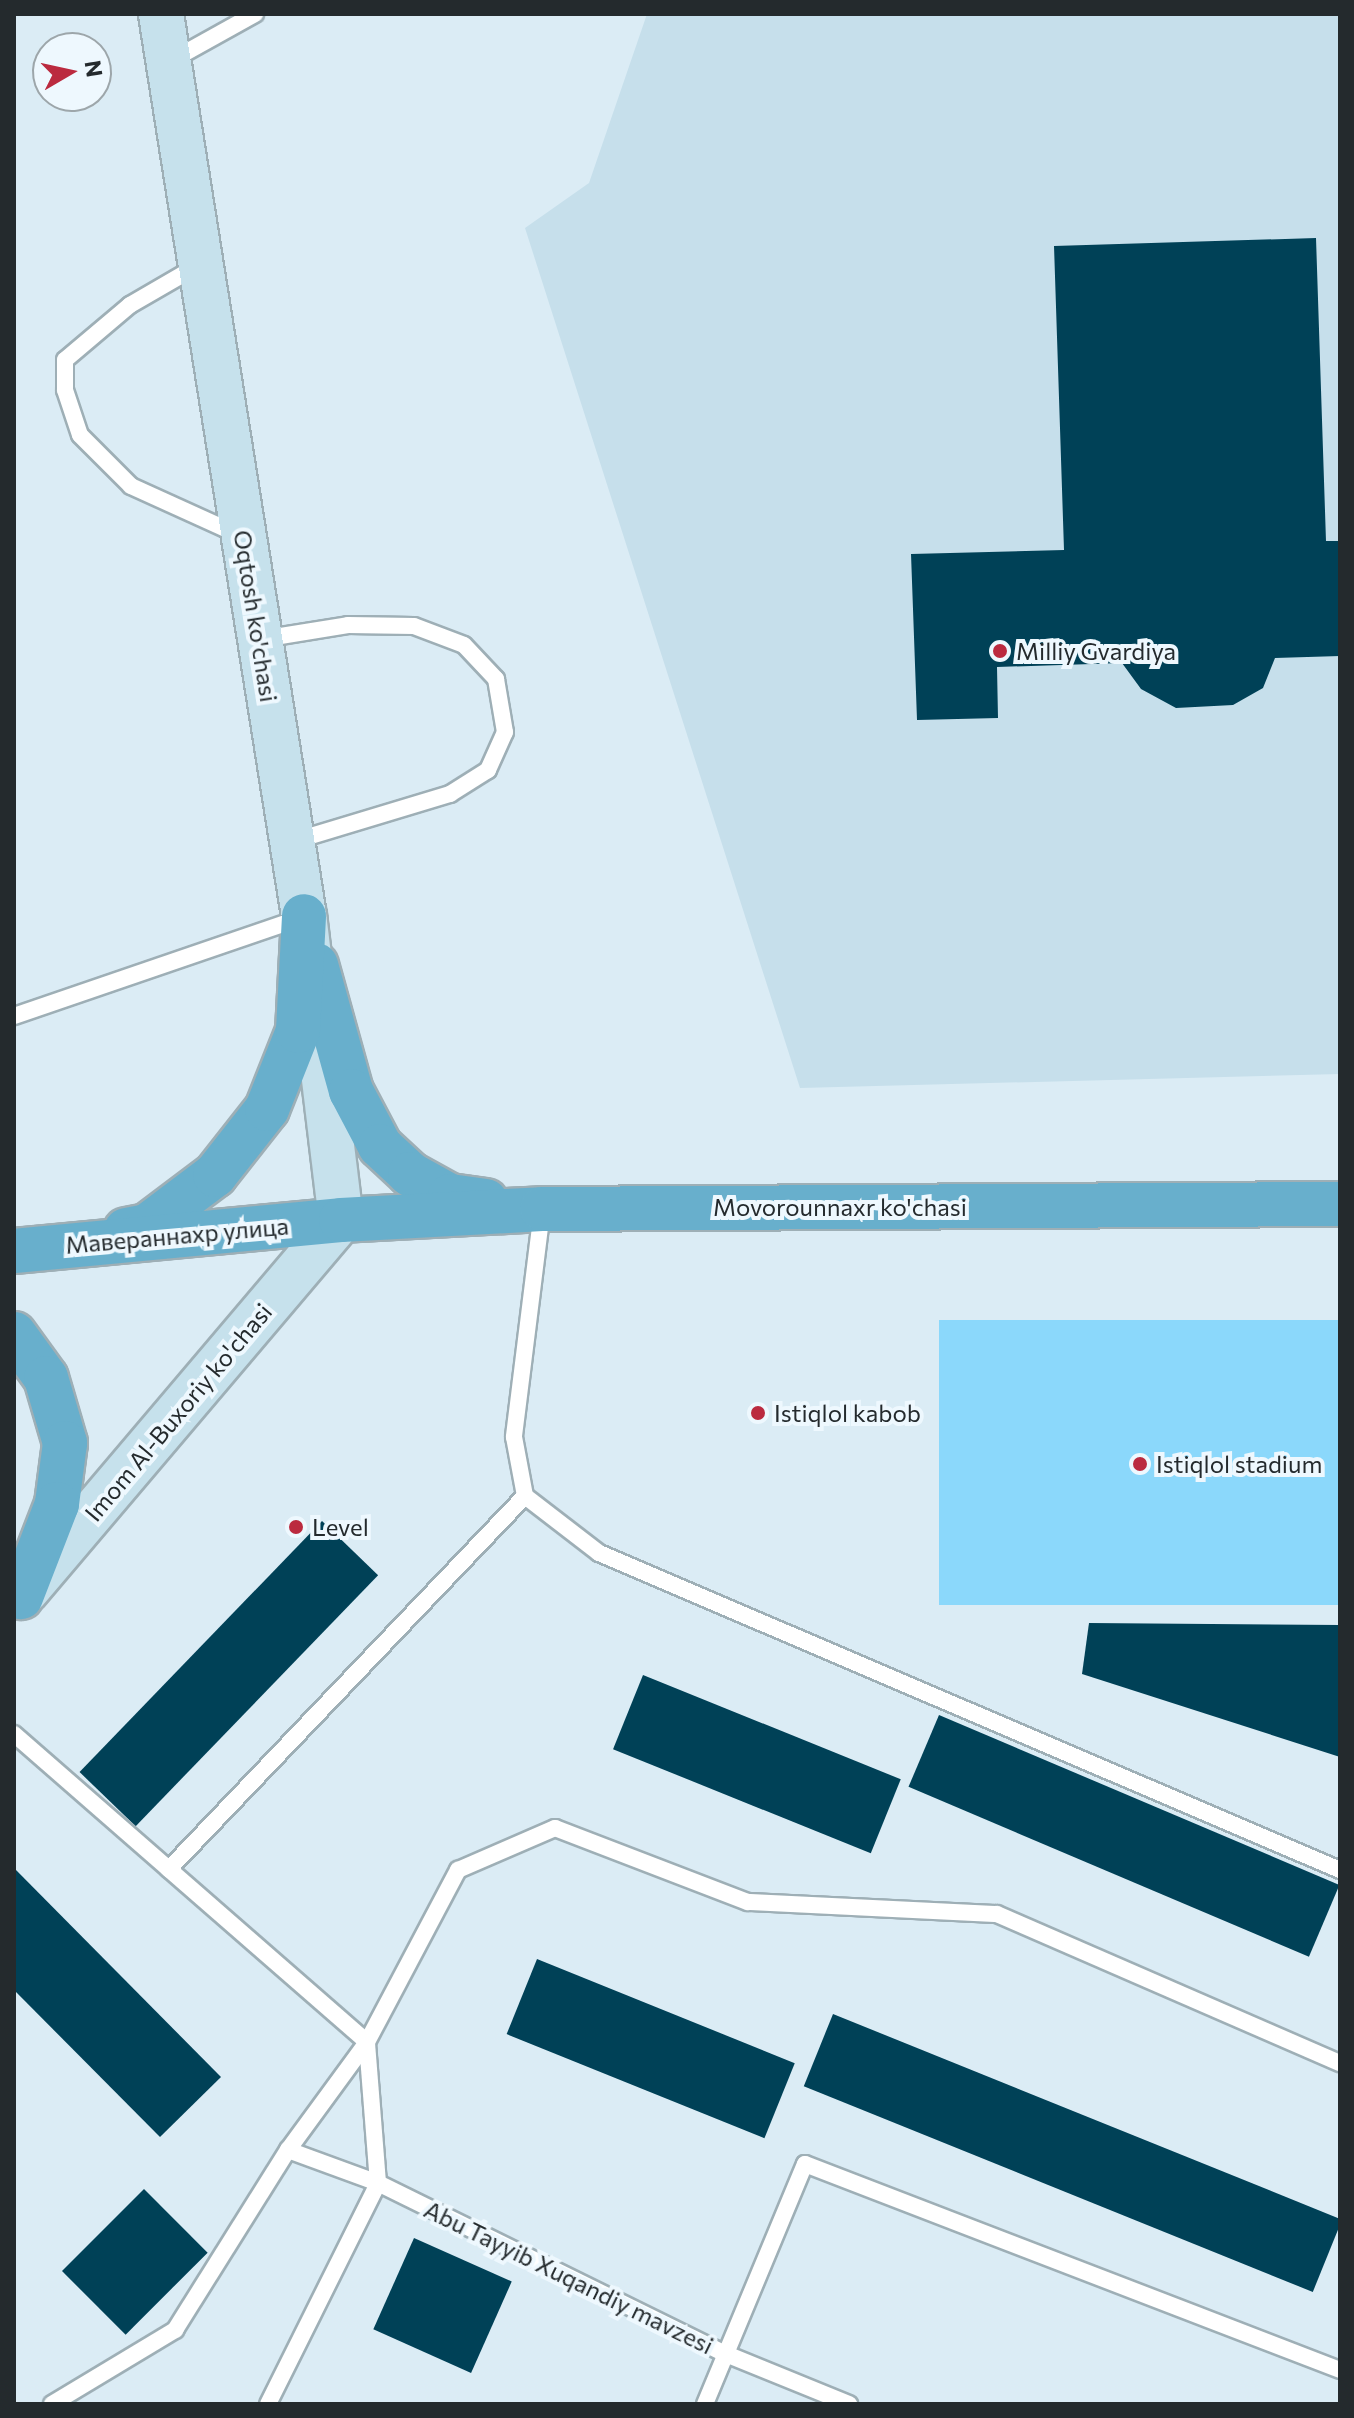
<!DOCTYPE html>
<meta charset="utf-8">
<style>
body{margin:0}
#map{position:relative;width:1354px;height:2418px;overflow:hidden;background:#dbecf5;font-family:Commissioner,sans-serif}
div>[style]{position:absolute}
.built>*{inset:0;background:#c6dfeb}
.green>*{inset:0;background:#8bd8fb;transform-origin:0 0}
.building>*{inset:0;background:#004157;transform-origin:0 0}
.roads{filter:drop-shadow(2px 0 #9eafb6) drop-shadow(-2px 0 #9eafb6) drop-shadow(0 2px #9eafb6) drop-shadow(0 -2px #9eafb6)}
.service>*{height:16px;margin:-8px;padding:0 8px;transform-origin:8px;border-radius:8px;background:#fff}
.secondary>*{height:44px;margin:-22px;padding:0 22px;transform-origin:22px;border-radius:22px;background:#c6e1ec}
.trunk>*{height:44px;margin:-22px;padding:0 22px;transform-origin:22px;border-radius:22px;background:#68afcc}
.dots>*{width:22px;height:22px;translate:-50% -50%;box-sizing:border-box;border:4px solid #eef8fe;border-radius:50%}
span{translate:-50% -50%;white-space:nowrap;text-align:center;line-height:1.15;-webkit-text-stroke:8px #eef8fe;paint-order:stroke}
.street-label{font-size:24px;color:#242a2d}
.poi-label{font-size:24px;color:#242a2d}
.left{translate:0 -50%;text-align:left}
.frame{position:absolute;inset:0;border:16px solid #242a2d;pointer-events:none}
.north{position:absolute;left:32px;top:32px;width:80px;height:80px;box-sizing:border-box;background:#eef8fe;border:2px solid #9da6aa;border-radius:50%;rotate:81deg;font-size:22px;font-weight:700;line-height:32px;text-align:center;color:#242a2d}
.north::after{content:'';display:block;margin:auto;width:28px;height:36px;background:#bb2a3f;clip-path:polygon(50% 0,100% 100%,50% 72%,0 100%)}
</style>
<div id="map">
<div class="built">
<i style="clip-path:polygon(647px 14px,1340px 14px,1340px 1074px,800px 1088px,525px 228px,589px 183px)"></i>
</div>
<div class="green">
<i style="left:1340px;top:1320px;width:285px;height:401px;rotate:90deg"></i>
</div>
<div class="building">
<i style="clip-path:polygon(1316px 238px,1326px 541px,1340px 541px,1340px 656px,1275px 658px,1263px 688px,1233px 705px,1176px 708px,1141px 689px,1122px 663px,997px 667px,998px 718px,917px 720px,911px 554px,1064px 550px,1054px 246px)"></i>
<i style="left:322px;top:1521px;width:78px;height:349px;rotate:44deg"></i>
<i style="clip-path:polygon(1089px 1623px,1340px 1625px,1340px 1757px,1082px 1674px)"></i>
<i style="left:643px;top:1675px;width:278px;height:80px;rotate:22deg"></i>
<i style="left:939px;top:1715px;width:435px;height:78px;rotate:23deg"></i>
<i style="clip-path:polygon(15px 1869px,221px 2077px,160px 2137px,14px 1990px)"></i>
<i style="left:537px;top:1959px;width:278px;height:81px;rotate:22deg"></i>
<i style="left:833px;top:2014px;width:549px;height:78px;rotate:22deg"></i>
<i style="left:144px;top:2189px;width:90px;height:116px;rotate:45deg"></i>
<i style="left:414px;top:2238px;width:107px;height:100px;rotate:24deg"></i>
</div>
<div class="roads">
<div class="service">
<i style="left:172px;top:60px;width:95px;rotate:-29deg"></i>
<i style="left:199px;top:265px;width:80px;rotate:149.9deg"></i>
<i style="left:130px;top:305px;width:85px;rotate:139.8deg"></i>
<i style="left:65px;top:360px;width:30px;rotate:90deg"></i>
<i style="left:65px;top:390px;width:47px;rotate:71.6deg"></i>
<i style="left:80px;top:435px;width:72px;rotate:45deg"></i>
<i style="left:131px;top:486px;width:119px;rotate:24.4deg"></i>
<i style="left:262px;top:639px;width:87px;rotate:-9.2deg"></i>
<i style="left:348px;top:625px;width:66px;rotate:0.9deg"></i>
<i style="left:414px;top:626px;width:53px;rotate:20.8deg"></i>
<i style="left:464px;top:645px;width:47px;rotate:46.7deg"></i>
<i style="left:496px;top:679px;width:54px;rotate:80.4deg"></i>
<i style="left:505px;top:732px;width:42px;rotate:114.1deg"></i>
<i style="left:488px;top:770px;width:45px;rotate:147.7deg"></i>
<i style="left:450px;top:794px;width:163px;rotate:163.2deg"></i>
<i style="left:14px;top:1016px;width:302px;rotate:-18.9deg"></i>
<i style="left:542px;top:1211px;width:228px;rotate:97.1deg"></i>
<i style="left:514px;top:1437px;width:60px;rotate:79.4deg"></i>
<i style="left:525px;top:1496px;width:93px;rotate:37.6deg"></i>
<i style="left:599px;top:1553px;width:806px;rotate:23.16deg"></i>
<i style="left:14px;top:1734px;width:206px;rotate:41.1deg"></i>
<i style="left:288px;top:2150px;width:96px;rotate:20.1deg"></i>
<i style="left:378px;top:2183px;width:388px;rotate:26.2deg"></i>
<i style="left:726px;top:2354px;width:133px;rotate:22.1deg"></i>
<i style="left:52px;top:2404px;width:144px;rotate:-31deg"></i>
<i style="left:175px;top:2330px;width:213px;rotate:-57.9deg"></i>
<i style="left:288px;top:2150px;width:134px;rotate:-53.8deg"></i>
<i style="left:367px;top:2042px;width:263px;rotate:-138.9deg"></i>
<i style="left:169px;top:1869px;width:516px;rotate:-46.34deg"></i>
<i style="left:268px;top:2404px;width:247px;rotate:-63.5deg"></i>
<i style="left:378px;top:2183px;width:141px;rotate:-94.5deg"></i>
<i style="left:367px;top:2042px;width:195px;rotate:-62.1deg"></i>
<i style="left:458px;top:1870px;width:106px;rotate:-23.4deg"></i>
<i style="left:555px;top:1828px;width:207px;rotate:21deg"></i>
<i style="left:748px;top:1902px;width:249px;rotate:2.8deg"></i>
<i style="left:997px;top:1914px;width:374px;rotate:23.5deg"></i>
<i style="left:705px;top:2404px;width:260px;rotate:-67.4deg"></i>
<i style="left:805px;top:2164px;width:573px;rotate:21.06deg"></i>
</div>
<div class="secondary">
<i style="left:26px;top:1591px;width:487px;rotate:-49.7deg"></i>
<i style="left:341px;top:1220px;width:306px;rotate:-96.9deg"></i>
<i style="left:304px;top:916px;width:913px;rotate:-99.01deg"></i>
</div>
<div class="trunk">
<i style="left:316px;top:965px;width:131px;rotate:74.5deg"></i>
<i style="left:351px;top:1091px;width:62px;rotate:62.2deg"></i>
<i style="left:380px;top:1146px;width:41px;rotate:43deg"></i>
<i style="left:410px;top:1174px;width:46px;rotate:28.8deg"></i>
<i style="left:450px;top:1196px;width:36px;rotate:8deg"></i>
<i style="left:126px;top:1230px;width:21px;rotate:-11deg"></i>
<i style="left:147px;top:1226px;width:85px;rotate:-36.9deg"></i>
<i style="left:215px;top:1175px;width:84px;rotate:-51.8deg"></i>
<i style="left:267px;top:1109px;width:84px;rotate:-68.3deg"></i>
<i style="left:298px;top:1031px;width:115px;rotate:-87deg"></i>
<i style="left:14px;top:1251px;width:328px;rotate:-5.4deg"></i>
<i style="left:341px;top:1220px;width:201px;rotate:-3.1deg"></i>
<i style="left:542px;top:1209px;width:798px;rotate:-0.36deg"></i>
<i style="left:14px;top:1334px;width:54px;rotate:54deg"></i>
<i style="left:46px;top:1378px;width:68px;rotate:73.7deg"></i>
<i style="left:65px;top:1443px;width:62px;rotate:97.5deg"></i>
<i style="left:57px;top:1504px;width:100px;rotate:111.2deg"></i>
</div>
</div>
<div class="dots">
<i style="left:1000px;top:651px;background:#bb2a3f"></i>
<i style="left:758px;top:1413px;background:#bb2a3f"></i>
<i style="left:1140px;top:1464px;background:#bb2a3f"></i>
<i style="left:296px;top:1527px;background:#bb2a3f"></i>
</div>
<div class="street-label">
<span style="left:256px;top:616px;rotate:81deg">Oqtosh ko'chasi</span>
<span style="left:840px;top:1207px">Movorounnaxr ko'chasi</span>
<span style="left:177px;top:1235px;rotate:-5deg">Мавераннахр улица</span>
<span style="left:178px;top:1412px;rotate:-50deg">Imom Al-Buxoriy ko'chasi</span>
<span style="left:569px;top:2277px;rotate:26deg">Abu Tayyib Xuqandiy mavzesi</span>
</div>
<div class="poi-label">
<span class="left" style="left:1016px;top:651px">Milliy Gvardiya</span>
<span class="left" style="left:774px;top:1413px">Istiqlol kabob</span>
<span class="left" style="left:1156px;top:1464px">Istiqlol stadium</span>
<span class="left" style="left:312px;top:1527px">Level</span>
</div>
<div class="frame"></div>
<div class="north">N</div>
</div>
